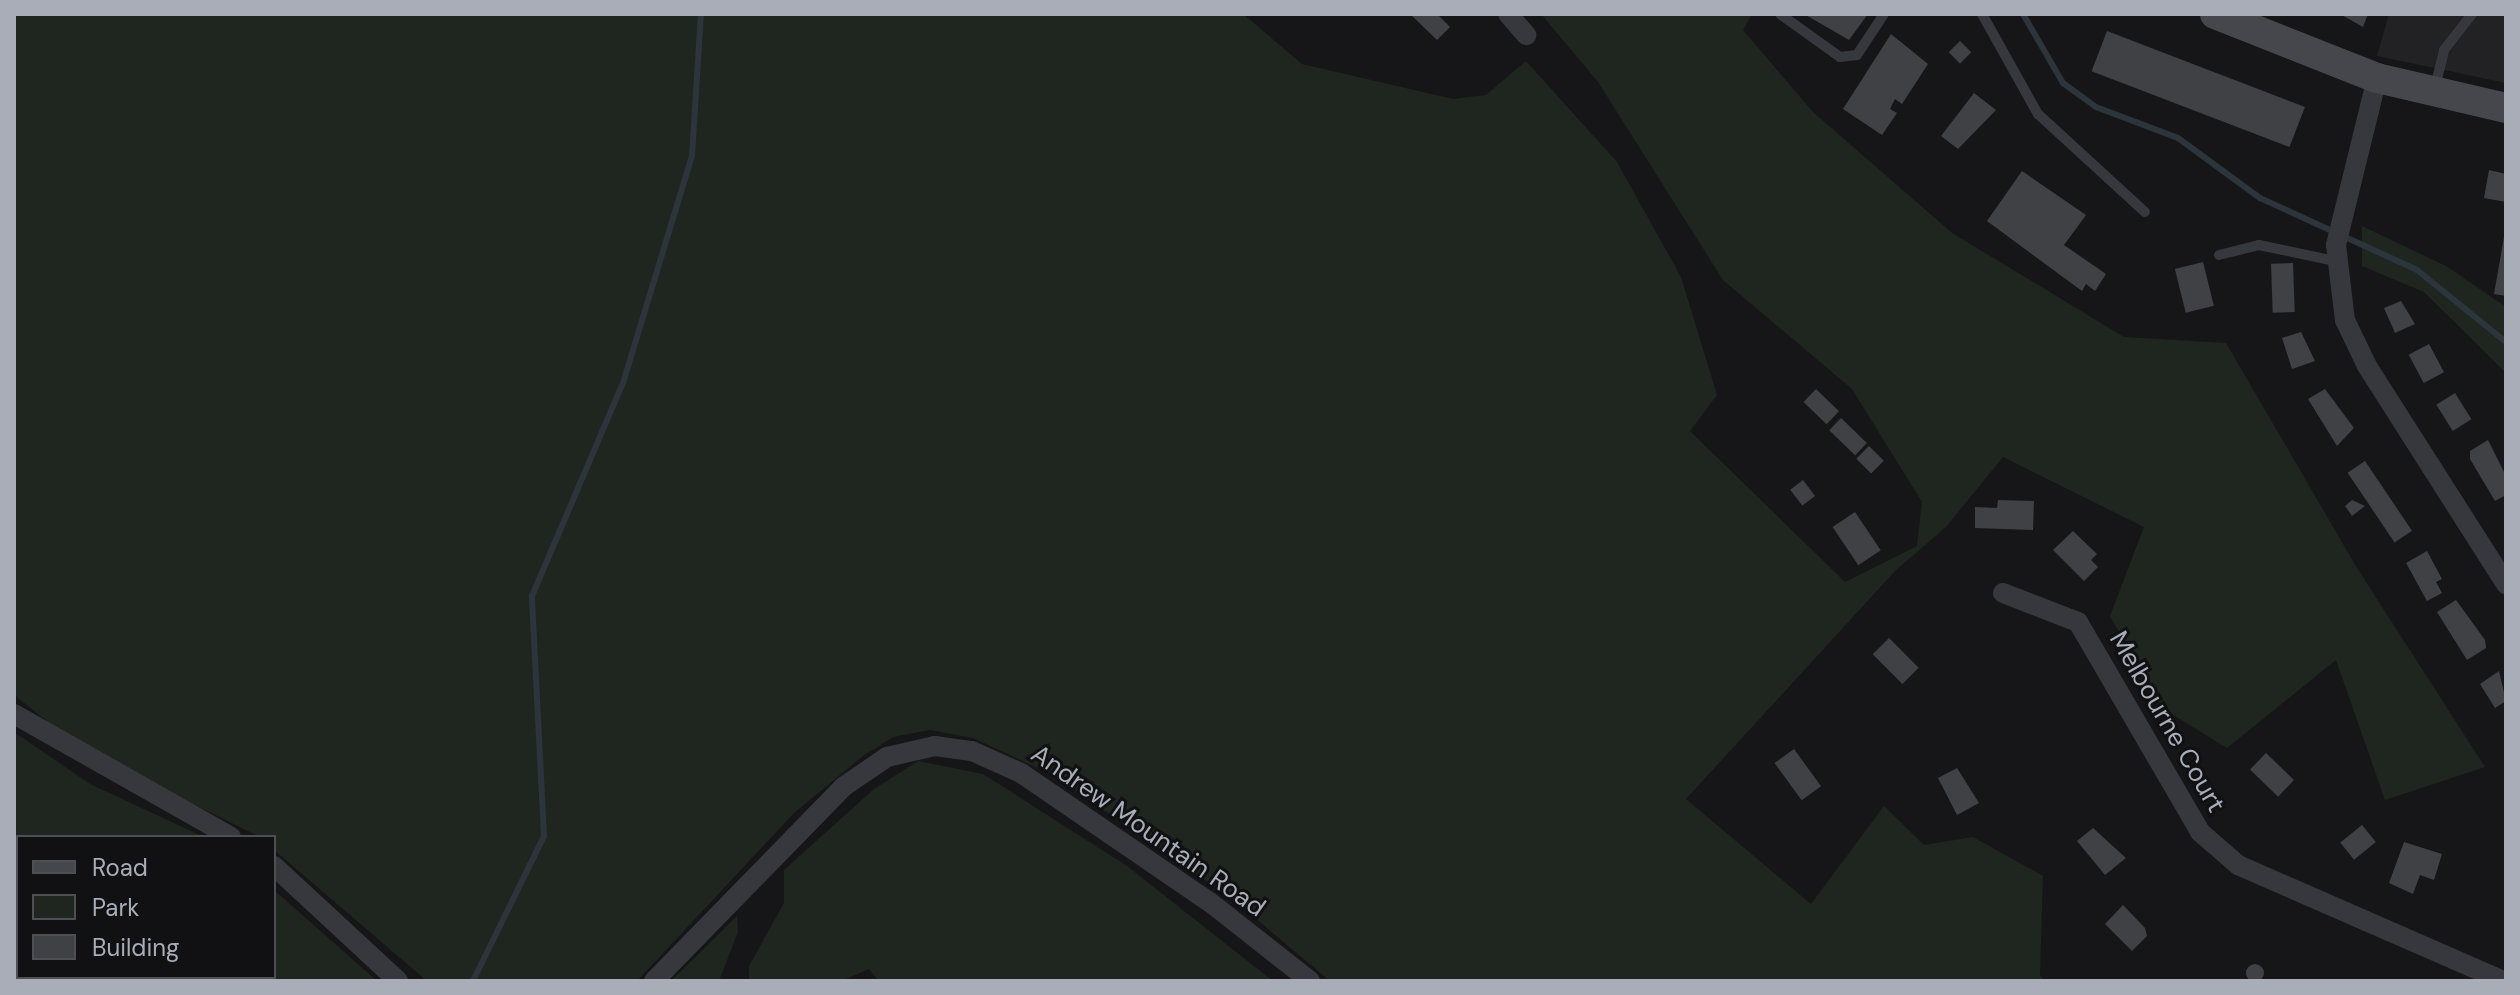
<!DOCTYPE html>
<style>
body{margin:0}
#map{position:relative;width:2520px;height:995px;overflow:hidden;background:#161618;font-family:"DM Sans",sans-serif}
div>[style]{position:absolute}
.built>*{inset:0;background:#222225}
.green>*{inset:0;background:#1e261f}
.stream>*{height:6px;margin:-3px;padding:0 3px;transform-origin:3px;border-radius:3px;background:#2c353c}
.building>*{inset:0;background:#404145;transform-origin:0 0}
.round{border-radius:50%}
.lane>*{height:10px;margin:-5px;padding:0 5px;transform-origin:5px;border-radius:5px;background:#37383d}
.street>*{height:20px;margin:-10px;padding:0 10px;transform-origin:10px;border-radius:10px;background:#37383d}
.secondary>*{height:30px;margin:-15px;padding:0 15px;transform-origin:15px;border-radius:15px;background:#45474d}
span{translate:-50% -50%;white-space:nowrap;text-align:center;line-height:1.15;-webkit-text-stroke:6px #111113;paint-order:stroke}
.street-label{font-size:26px;color:#a8adb8}
.frame{position:absolute;inset:0;border:16px solid #a8adb8;pointer-events:none}
.legend{position:absolute;left:16px;top:835px;width:260px;height:144px;box-sizing:border-box;background:#111113;border:2px solid #4d4f55;margin:0;padding:10px 14px;list-style:none;font-size:24px;color:#a8adb8}
.legend li{display:flex;align-items:center;gap:16px;height:40px}
.legend b{width:40px;border:2px solid #4d4f55}
</style>
<div id="map">
<div class="built">
<i style="clip-path:polygon(2389px 14px,2506px 14px,2506px 83px,2377px 56px)"></i>
</div>
<div class="green">
<i style="clip-path:polygon(14px 14px,1243px 14px,1302px 64px,1453px 99px,1486px 95px,1526px 61px,1617px 162px,1681px 277px,1717px 395px,1690px 431px,1845px 582px,1917px 546px,1922px 502px,1852px 389px,1723px 280px,1598px 82px,1541px 14px,1752px 14px,1743px 30px,1813px 112px,1952px 233px,2124px 337px,2226px 343px,2357px 568px,2485px 767px,2385px 800px,2336px 660px,2227px 748px,2162px 708px,2110px 616px,2144px 527px,2003px 457px,1946px 527px,1895px 571px,1686px 799px,1811px 904px,1884px 806px,1924px 845px,1973px 837px,2043px 876px,2040px 976px,2046px 981px,1330px 981px,1231px 898px,1053px 775px,973px 738px,930px 730px,893px 737px,863px 756px,794px 813px,637px 981px,427px 981px,274px 850px,274px 837px,260px 837px,175px 795px,61px 732px,14px 695px)"></i>
<i style="clip-path:polygon(2362px 226px,2446px 266px,2506px 307px,2506px 373px,2424px 292px,2362px 266px)"></i>
<i style="clip-path:polygon(14px 732px,90px 784px,204px 837px,18px 837px,18px 977px,274px 977px,274px 890px,377px 981px,14px 981px)"></i>
<i style="clip-path:polygon(918px 761px,983px 774px,1127px 866px,1273px 981px,879px 981px,869px 969px,841px 981px,749px 981px,749px 966px,784px 903px,784px 870px,874px 789px)"></i>
<i style="clip-path:polygon(737px 916px,738px 932px,719px 981px,671px 981px)"></i>
</div>
<div class="stream">
<i style="left:2023px;top:14px;width:80px;rotate:59.9deg"></i>
<i style="left:2063px;top:83px;width:41px;rotate:36deg"></i>
<i style="left:2096px;top:107px;width:88px;rotate:20.7deg"></i>
<i style="left:2178px;top:138px;width:102px;rotate:36.2deg"></i>
<i style="left:2260px;top:198px;width:173px;rotate:24.6deg"></i>
<i style="left:2417px;top:270px;width:114px;rotate:39deg"></i>
<i style="left:473px;top:981px;width:161px;rotate:-63.9deg"></i>
<i style="left:544px;top:836px;width:240px;rotate:-92.9deg"></i>
<i style="left:532px;top:596px;width:232px;rotate:-66.9deg"></i>
<i style="left:623px;top:383px;width:237px;rotate:-73.1deg"></i>
<i style="left:692px;top:156px;width:142px;rotate:-86.4deg"></i>
</div>
<div class="building">
<i style="clip-path:polygon(1410px 14px,1437px 14px,1450px 27px,1437px 40px)"></i>
<i style="clip-path:polygon(1804px 14px,1868px 14px,1849px 40px)"></i>
<i style="clip-path:polygon(2340px 14px,2368px 14px,2363px 27px)"></i>
<i style="left:2107px;top:31px;width:212px;height:43px;rotate:21deg"></i>
<i style="clip-path:polygon(1891px 34px,1928px 64px,1902px 104px,1895px 99px,1890px 109px,1897px 113px,1882px 135px,1843px 109px)"></i>
<i style="left:1960px;top:41px;width:16px;height:16px;rotate:45deg"></i>
<i style="clip-path:polygon(1974px 93px,1996px 110px,1958px 149px,1941px 136px)"></i>
<i style="clip-path:polygon(2489px 170px,2506px 174px,2506px 202px,2484px 198px)"></i>
<i style="clip-path:polygon(2022px 171px,2086px 215px,2064px 245px,2106px 274px,2095px 291px,2086px 284px,2082px 291px,1987px 221px)"></i>
<i style="clip-path:polygon(2504px 237px,2506px 237px,2506px 296px,2494px 294px)"></i>
<i style="left:2203px;top:262px;width:45px;height:29px;rotate:76deg"></i>
<i style="left:2293px;top:263px;width:49px;height:22px;rotate:88deg"></i>
<i style="clip-path:polygon(2401px 301px,2415px 324px,2395px 333px,2384px 308px)"></i>
<i style="clip-path:polygon(2301px 332px,2315px 361px,2292px 369px,2282px 338px)"></i>
<i style="left:2429px;top:344px;width:32px;height:23px;rotate:62deg"></i>
<i style="left:1816px;top:389px;width:32px;height:18px;rotate:44deg"></i>
<i style="clip-path:polygon(2325px 389px,2354px 428px,2337px 446px,2308px 399px)"></i>
<i style="left:2455px;top:393px;width:31px;height:22px;rotate:58deg"></i>
<i style="left:1841px;top:418px;width:36px;height:17px;rotate:44deg"></i>
<i style="clip-path:polygon(2488px 440px,2506px 476px,2506px 495px,2495px 501px,2470px 459px,2470px 451px)"></i>
<i style="left:1869px;top:446px;width:21px;height:18px;rotate:45deg"></i>
<i style="left:2365px;top:461px;width:84px;height:21px;rotate:56deg"></i>
<i style="left:1803px;top:480px;width:20px;height:16px;rotate:53deg"></i>
<i style="clip-path:polygon(1998px 500px,2034px 501px,2033px 530px,1975px 528px,1975px 507px,1997px 508px)"></i>
<i style="clip-path:polygon(2352px 500px,2365px 506px,2352px 516px,2345px 506px)"></i>
<i style="left:1855px;top:512px;width:46px;height:27px;rotate:56deg"></i>
<i style="clip-path:polygon(2073px 531px,2097px 554px,2091px 560px,2098px 567px,2084px 581px,2053px 550px)"></i>
<i style="clip-path:polygon(2427px 551px,2442px 579px,2436px 582px,2442px 593px,2427px 601px,2406px 563px)"></i>
<i style="clip-path:polygon(2456px 600px,2485px 640px,2486px 648px,2467px 660px,2437px 612px)"></i>
<i style="left:1889px;top:638px;width:42px;height:23px;rotate:45deg"></i>
<i style="clip-path:polygon(2499px 671px,2506px 701px,2495px 708px,2480px 684px)"></i>
<i style="left:1794px;top:749px;width:46px;height:24px;rotate:54deg"></i>
<i style="left:2266px;top:753px;width:39px;height:23px;rotate:44deg"></i>
<i style="clip-path:polygon(1957px 768px,1979px 803px,1957px 815px,1938px 778px)"></i>
<i style="left:2362px;top:825px;width:22px;height:28px;rotate:51deg"></i>
<i style="clip-path:polygon(2093px 828px,2126px 858px,2105px 875px,2077px 841px)"></i>
<i style="clip-path:polygon(2404px 842px,2442px 854px,2434px 880px,2420px 875px,2413px 894px,2389px 883px)"></i>
<i style="clip-path:polygon(2123px 905px,2145px 928px,2147px 936px,2132px 951px,2105px 924px)"></i>
<i class="round" style="left:2246px;top:964px;width:18px;height:18px"></i>
</div>
<div class="lane">
<i style="left:1780px;top:14px;width:74px;rotate:35.6deg"></i>
<i style="left:1840px;top:57px;width:17px;rotate:-7deg"></i>
<i style="left:1857px;top:55px;width:49px;rotate:-56.6deg"></i>
<i style="left:1982px;top:14px;width:115px;rotate:60.8deg"></i>
<i style="left:2038px;top:114px;width:145px;rotate:42.5deg"></i>
<i style="left:2435px;top:87px;width:38px;rotate:-76deg"></i>
<i style="left:2444px;top:50px;width:46px;rotate:-52.1deg"></i>
<i style="left:2219px;top:255px;width:41px;rotate:-14deg"></i>
<i style="left:2259px;top:245px;width:78px;rotate:11.9deg"></i>
</div>
<div class="street">
<i style="left:1508px;top:14px;width:28px;rotate:49deg"></i>
<i style="left:2377px;top:78px;width:172px;rotate:103.8deg"></i>
<i style="left:2336px;top:245px;width:76px;rotate:83.2deg"></i>
<i style="left:2345px;top:320px;width:51px;rotate:64.4deg"></i>
<i style="left:2367px;top:366px;width:259px;rotate:57.5deg"></i>
<i style="left:2003px;top:593px;width:80px;rotate:21.1deg"></i>
<i style="left:2078px;top:622px;width:243px;rotate:59.8deg"></i>
<i style="left:2200px;top:832px;width:50px;rotate:41deg"></i>
<i style="left:2238px;top:865px;width:290px;rotate:23.6deg"></i>
<i style="left:14px;top:714px;width:249px;rotate:29.5deg"></i>
<i style="left:274px;top:866px;width:169px;rotate:42.8deg"></i>
<i style="left:654px;top:981px;width:271px;rotate:-45.7deg"></i>
<i style="left:843px;top:787px;width:53px;rotate:-34.3deg"></i>
<i style="left:887px;top:757px;width:49px;rotate:-12.9deg"></i>
<i style="left:935px;top:746px;width:37px;rotate:8deg"></i>
<i style="left:972px;top:751px;width:54px;rotate:24.2deg"></i>
<i style="left:1021px;top:773px;width:230px;rotate:34.4deg"></i>
<i style="left:1211px;top:903px;width:126px;rotate:38.2deg"></i>
</div>
<div class="secondary">
<i style="left:2215px;top:14px;width:174px;rotate:21.6deg"></i>
<i style="left:2377px;top:78px;width:132px;rotate:13.1deg"></i>
</div>
<div class="street-label">
<span style="left:2167px;top:722px;rotate:60deg">Melbourne Court</span>
<span style="left:1148px;top:831px;rotate:35deg">Andrew Mountain Road</span>
</div>
<div class="frame"></div>
<ul class="legend">
<li><b style="height:10px;background:#45474d"></b>Road</li>
<li><b style="height:22px;background:#1e261f"></b>Park</li>
<li><b style="height:22px;background:#404145"></b>Building</li>
</ul>
</div>
